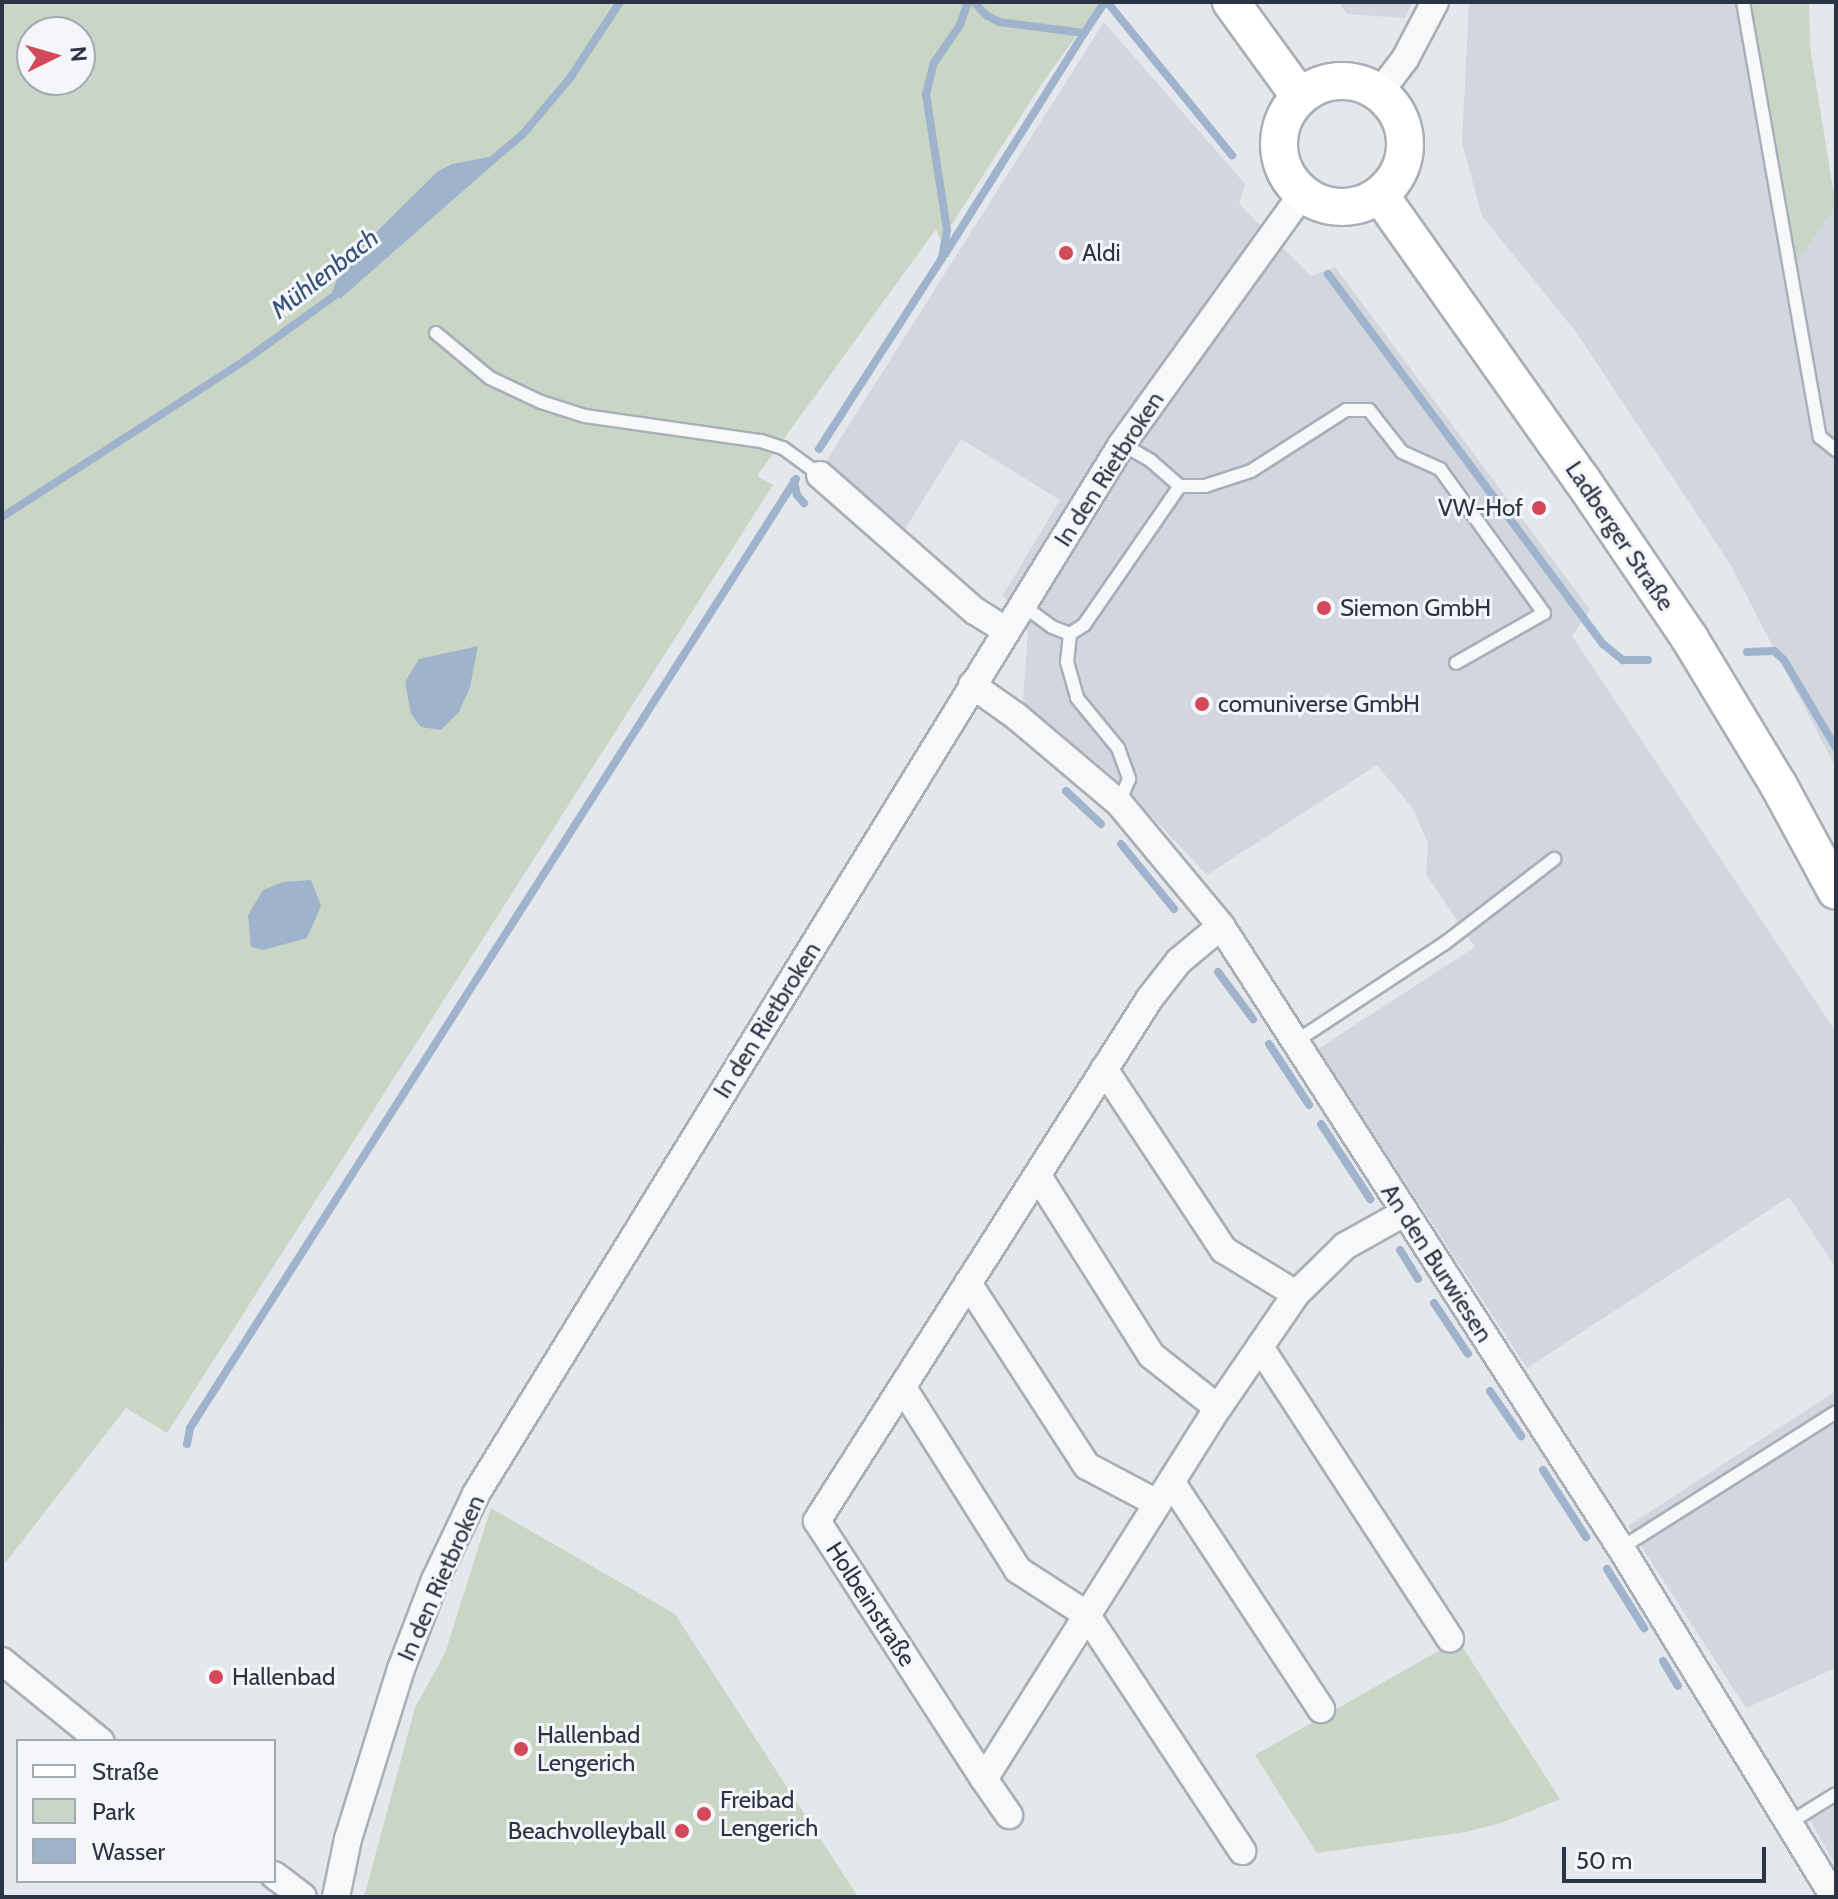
<!DOCTYPE html>
<meta charset="utf-8">
<style>
body{margin:0}
#map{position:relative;width:1838px;height:1899px;overflow:hidden;background:#e4e7ec;font-family:Cabin,sans-serif}
div>[style]{position:absolute}
.built>*{inset:0;background:#d2d6de}
.green>*{inset:0;background:#c9d6c5}
.water>*{inset:0;background:#9fb4cc}
.stream>*{height:8px;margin:-4px;padding:0 4px;transform-origin:4px;border-radius:4px;background:#9fb4cc}
.roads{filter:drop-shadow(2px 0 #a9aeb7) drop-shadow(-2px 0 #a9aeb7) drop-shadow(0 2px #a9aeb7) drop-shadow(0 -2px #a9aeb7)}
.service>*{height:12px;margin:-6px;padding:0 6px;transform-origin:6px;border-radius:6px;background:#f7f8fa}
.minor>*{height:26px;margin:-13px;padding:0 13px;transform-origin:13px;border-radius:13px;background:#f7f8fa}
.secondary>*{height:36px;margin:-18px;padding:0 18px;transform-origin:18px;border-radius:18px;background:#fff}
.secondary>.ring{margin:-18px;padding:0;box-sizing:content-box;background:none;border:36px solid #fff;border-radius:50%}
.dots>*{width:22px;height:22px;translate:-50% -50%;box-sizing:border-box;border:4px solid #f4f6f9;border-radius:50%}
span{translate:-50% -50%;white-space:nowrap;text-align:center;line-height:1.15;-webkit-text-stroke:6px #f4f6f9;paint-order:stroke}
.poi-label{font-size:24px;color:#2b3445}
.left{translate:0 -50%;text-align:left}
.right{translate:-100% -50%;text-align:right}
.street-label{font-size:24px;color:#2b3445}
.water-label{font-size:26px;color:#34527a;font-style:italic}
.frame{position:absolute;inset:0;border:4px solid #2b3445;pointer-events:none}
.legend{position:absolute;left:16px;top:1739px;width:260px;height:144px;box-sizing:border-box;background:#f4f6f9;border:2px solid #a4a8b1;margin:0;padding:10px 14px;list-style:none;font-size:24px;color:#2b3445}
.legend li{display:flex;align-items:center;gap:16px;height:40px}
.legend b{width:40px;border:2px solid #a4a8b1}
.north{position:absolute;left:16px;top:16px;width:80px;height:80px;box-sizing:border-box;background:#f4f6f9;border:2px solid #a4a8b1;border-radius:50%;rotate:85deg;font-size:22px;font-weight:700;line-height:32px;text-align:center;color:#2b3445}
.north::after{content:'';display:block;margin:auto;width:28px;height:36px;background:#d1495b;clip-path:polygon(50% 0,100% 100%,50% 72%,0 100%)}
.scale{position:absolute;left:1562px;top:1847px;width:204px;height:36px;box-sizing:border-box;border:4px solid #2b3445;border-top:0;padding-left:10px;font-size:24px;line-height:28px;white-space:nowrap;color:#2b3445;-webkit-text-stroke:6px #f4f6f9;paint-order:stroke}
</style>
<div id="map">
<div class="built">
<i style="clip-path:polygon(1338px 2px,1412px 2px,1405px 18px,1347px 14px)"></i>
<i style="clip-path:polygon(1469px 2px,1751px 2px,1795px 262px,1836px 207px,1836px 768px,1730px 564px,1576px 332px,1482px 216px,1462px 143px)"></i>
<i style="clip-path:polygon(1104px 22px,1245px 184px,1239px 204px,1311px 276px,1335px 267px,1590px 610px,1572px 636px,1836px 1032px,1836px 1268px,1789px 1197px,1527px 1368px,1318px 1049px,1475px 947px,1426px 874px,1428px 844px,1414px 810px,1377px 765px,1207px 875px,1116px 779px,1023px 702px,1028px 631px,1003px 595px,1060px 500px,961px 439px,903px 532px,825px 463px)"></i>
<i style="clip-path:polygon(1836px 1391px,1836px 1668px,1746px 1708px,1628px 1526px)"></i>
<i style="clip-path:polygon(1836px 1804px,1836px 1866px,1810px 1820px)"></i>
</div>
<div class="green">
<i style="clip-path:polygon(evenodd,2px 2px,1101px 2px,1043px 82px,941px 241px,936px 229px,757px 476px,773px 485px,167px 1433px,126px 1408px,5px 1563px,2px 2px,32px 32px,80px 32px,80px 80px,32px 80px,32px 32px)"></i>
<i style="clip-path:polygon(1751px 2px,1809px 2px,1810px 47px,1836px 207px,1795px 263px)"></i>
<i style="clip-path:polygon(491px 1508px,675px 1614px,858px 1897px,364px 1897px,415px 1708px,445px 1653px)"></i>
<i style="clip-path:polygon(1458px 1640px,1560px 1799px,1501px 1823px,1466px 1832px,1317px 1853px,1255px 1755px)"></i>
</div>
<div class="water">
<i style="clip-path:polygon(488px 157px,495px 163px,340px 299px,332px 292px,343px 265px,437px 172px,452px 164px)"></i>
<i style="clip-path:polygon(478px 646px,470px 687px,459px 712px,441px 730px,421px 727px,411px 714px,405px 682px,419px 659px)"></i>
<i style="clip-path:polygon(311px 880px,321px 906px,307px 938px,263px 950px,251px 947px,248px 915px,263px 890px,283px 882px)"></i>
</div>
<div class="stream">
<i style="left:974px;top:2px;width:18px;rotate:47deg"></i>
<i style="left:986px;top:15px;width:15px;rotate:28deg"></i>
<i style="left:999px;top:22px;width:86px;rotate:7.4deg"></i>
<i style="left:1084px;top:33px;width:34px;rotate:-56deg"></i>
<i style="left:1107px;top:2px;width:198px;rotate:50.8deg"></i>
<i style="left:484px;top:167px;width:51px;rotate:-40.2deg"></i>
<i style="left:523px;top:134px;width:73px;rotate:-50deg"></i>
<i style="left:570px;top:78px;width:91px;rotate:-56.7deg"></i>
<i style="left:945px;top:254px;width:261px;rotate:-57.8deg"></i>
<i style="left:1328px;top:274px;width:461px;rotate:53.4deg"></i>
<i style="left:1603px;top:644px;width:26px;rotate:39deg"></i>
<i style="left:1623px;top:660px;width:25px"></i>
<i style="left:819px;top:449px;width:227px;rotate:-57.2deg"></i>
<i style="left:942px;top:258px;width:28px;rotate:-80deg"></i>
<i style="left:947px;top:230px;width:138px;rotate:-98.8deg"></i>
<i style="left:926px;top:94px;width:32px;rotate:-76deg"></i>
<i style="left:934px;top:63px;width:46px;rotate:-55.6deg"></i>
<i style="left:960px;top:25px;width:24px;rotate:-71deg"></i>
<i style="left:794px;top:481px;width:14px;rotate:78deg"></i>
<i style="left:797px;top:495px;width:11px;rotate:49deg"></i>
<i style="left:2px;top:517px;width:288px;rotate:-32.8deg"></i>
<i style="left:244px;top:361px;width:123px;rotate:-35.8deg"></i>
<i style="left:1747px;top:652px;width:27px;rotate:-2deg"></i>
<i style="left:1774px;top:651px;width:13px;rotate:42deg"></i>
<i style="left:1784px;top:660px;width:102px;rotate:59.4deg"></i>
<i style="left:1066px;top:791px;width:48px;rotate:43.3deg"></i>
<i style="left:1121px;top:844px;width:84px;rotate:50.8deg"></i>
<i style="left:1218px;top:972px;width:59px;rotate:53.3deg"></i>
<i style="left:1269px;top:1044px;width:73px;rotate:56.7deg"></i>
<i style="left:1321px;top:1124px;width:90px;rotate:56.8deg"></i>
<i style="left:1400px;top:1250px;width:34px;rotate:58deg"></i>
<i style="left:1434px;top:1303px;width:61px;rotate:56.3deg"></i>
<i style="left:1490px;top:1391px;width:55px;rotate:55.4deg"></i>
<i style="left:187px;top:1444px;width:16px;rotate:-79deg"></i>
<i style="left:190px;top:1428px;width:1126px;rotate:-57.44deg"></i>
<i style="left:1543px;top:1470px;width:80px;rotate:57.3deg"></i>
<i style="left:1607px;top:1569px;width:70px;rotate:57.9deg"></i>
<i style="left:1663px;top:1661px;width:29px;rotate:59deg"></i>
</div>
<div class="roads">
<div class="service">
<i style="left:1743px;top:2px;width:442px;rotate:80deg"></i>
<i style="left:1820px;top:437px;width:21px;rotate:39deg"></i>
<i style="left:436px;top:333px;width:70px;rotate:39.8deg"></i>
<i style="left:490px;top:378px;width:56px;rotate:25.2deg"></i>
<i style="left:541px;top:402px;width:46px;rotate:17.7deg"></i>
<i style="left:585px;top:416px;width:178px;rotate:8.1deg"></i>
<i style="left:761px;top:441px;width:23px;rotate:18deg"></i>
<i style="left:783px;top:448px;width:46px;rotate:36.1deg"></i>
<i style="left:1122px;top:444px;width:34px;rotate:30deg"></i>
<i style="left:1151px;top:461px;width:38px;rotate:41deg"></i>
<i style="left:1180px;top:486px;width:25px"></i>
<i style="left:1205px;top:486px;width:48px;rotate:-18.1deg"></i>
<i style="left:1251px;top:471px;width:113px;rotate:-32.7deg"></i>
<i style="left:1346px;top:410px;width:23px"></i>
<i style="left:1369px;top:410px;width:53px;rotate:51.8deg"></i>
<i style="left:1402px;top:452px;width:42px;rotate:24.1deg"></i>
<i style="left:1440px;top:469px;width:178px;rotate:54.2deg"></i>
<i style="left:1544px;top:613px;width:101px;rotate:150.4deg"></i>
<i style="left:1022px;top:605px;width:37px;rotate:36deg"></i>
<i style="left:1052px;top:627px;width:19px;rotate:21deg"></i>
<i style="left:1070px;top:634px;width:17px;rotate:-33deg"></i>
<i style="left:1084px;top:625px;width:169px;rotate:-55.4deg"></i>
<i style="left:1070px;top:634px;width:28px;rotate:96deg"></i>
<i style="left:1067px;top:662px;width:37px;rotate:74deg"></i>
<i style="left:1077px;top:698px;width:65px;rotate:50.6deg"></i>
<i style="left:1118px;top:748px;width:33px;rotate:70deg"></i>
<i style="left:1129px;top:779px;width:26px;rotate:113deg"></i>
<i style="left:1295px;top:1042px;width:180px;rotate:-33.4deg"></i>
<i style="left:1445px;top:943px;width:138px;rotate:-37.6deg"></i>
<i style="left:1621px;top:1548px;width:254px;rotate:-32.3deg"></i>
<i style="left:1789px;top:1823px;width:55px;rotate:-31.7deg"></i>
</div>
<div class="minor">
<i style="left:1379px;top:93px;width:43px;rotate:-52.6deg"></i>
<i style="left:1405px;top:59px;width:64px;rotate:-62.2deg"></i>
<i style="left:820px;top:475px;width:206px;rotate:41.3deg"></i>
<i style="left:975px;top:611px;width:36px;rotate:32deg"></i>
<i style="left:972px;top:685px;width:54px;rotate:35.2deg"></i>
<i style="left:1016px;top:716px;width:135px;rotate:40.2deg"></i>
<i style="left:1119px;top:803px;width:160px;rotate:50.3deg"></i>
<i style="left:1221px;top:926px;width:740px;rotate:57.26deg"></i>
<i style="left:1621px;top:1548px;width:409px;rotate:58.6deg"></i>
<i style="left:1221px;top:926px;width:55px;rotate:140.2deg"></i>
<i style="left:1179px;top:961px;width:47px;rotate:128.1deg"></i>
<i style="left:1150px;top:998px;width:620px;rotate:122.49deg"></i>
<i style="left:817px;top:1521px;width:307px;rotate:57.1deg"></i>
<i style="left:984px;top:1779px;width:439px;rotate:-57.8deg"></i>
<i style="left:1218px;top:1408px;width:138px;rotate:-55.6deg"></i>
<i style="left:1296px;top:1294px;width:69px;rotate:-44.4deg"></i>
<i style="left:1345px;top:1246px;width:68px;rotate:-29.2deg"></i>
<i style="left:1104px;top:1069px;width:217px;rotate:56.5deg"></i>
<i style="left:1224px;top:1250px;width:84px;rotate:31.4deg"></i>
<i style="left:1038px;top:1176px;width:212px;rotate:57.7deg"></i>
<i style="left:1151px;top:1355px;width:85px;rotate:38.3deg"></i>
<i style="left:968px;top:1283px;width:218px;rotate:57deg"></i>
<i style="left:1087px;top:1466px;width:79px;rotate:27.9deg"></i>
<i style="left:1260px;top:1347px;width:348px;rotate:56.9deg"></i>
<i style="left:903px;top:1388px;width:215px;rotate:57.7deg"></i>
<i style="left:1018px;top:1570px;width:81px;rotate:32.9deg"></i>
<i style="left:1086px;top:1614px;width:284px;rotate:56.6deg"></i>
<i style="left:1172px;top:1483px;width:271px;rotate:56.6deg"></i>
<i style="left:2px;top:1661px;width:127px;rotate:39.2deg"></i>
<i style="left:984px;top:1779px;width:44px;rotate:55.2deg"></i>
<i style="left:274px;top:1875px;width:36px;rotate:37deg"></i>
<i style="left:336px;top:1897px;width:59px;rotate:-78.3deg"></i>
<i style="left:348px;top:1839px;width:178px;rotate:-72.7deg"></i>
<i style="left:401px;top:1669px;width:95px;rotate:-69.1deg"></i>
<i style="left:435px;top:1580px;width:95px;rotate:-64.5deg"></i>
<i style="left:476px;top:1494px;width:1233px;rotate:-58.4deg"></i>
<i style="left:1122px;top:444px;width:308px;rotate:-54.2deg"></i>
</div>
<div class="secondary">
<i style="left:1231px;top:2px;width:117px;rotate:54deg"></i>
<i class="ring" style="left:1279px;top:81px;width:90px;height:90px"></i>
<i style="left:1380px;top:195px;width:349px;rotate:54.7deg"></i>
<i style="left:1582px;top:480px;width:192px;rotate:55.8deg"></i>
<i style="left:1690px;top:639px;width:172px;rotate:58.8deg"></i>
<i style="left:1779px;top:786px;width:119px;rotate:61.5deg"></i>
</div>
</div>
<div class="dots">
<i style="left:1066px;top:253px;background:#d1495b"></i>
<i style="left:1539px;top:508px;background:#d1495b"></i>
<i style="left:1324px;top:608px;background:#d1495b"></i>
<i style="left:1202px;top:704px;background:#d1495b"></i>
<i style="left:216px;top:1677px;background:#d1495b"></i>
<i style="left:521px;top:1749px;background:#d1495b"></i>
<i style="left:704px;top:1814px;background:#d1495b"></i>
<i style="left:682px;top:1831px;background:#d1495b"></i>
</div>
<div class="poi-label">
<span class="left" style="left:1082px;top:253px">Aldi</span>
<span class="right" style="left:1523px;top:508px">VW-Hof</span>
<span class="left" style="left:1340px;top:608px">Siemon GmbH</span>
<span class="left" style="left:1218px;top:704px">comuniverse GmbH</span>
<span class="left" style="left:232px;top:1677px">Hallenbad</span>
<span class="left" style="left:537px;top:1749px">Hallenbad<br>Lengerich</span>
<span class="left" style="left:720px;top:1814px">Freibad<br>Lengerich</span>
<span class="right" style="left:666px;top:1831px">Beachvolleyball</span>
</div>
<div class="street-label">
<span style="left:1109px;top:469px;rotate:-57deg">In den Rietbroken</span>
<span style="left:1620px;top:536px;rotate:56deg">Ladberger Straße</span>
<span style="left:767px;top:1020px;rotate:-58deg">In den Rietbroken</span>
<span style="left:1437px;top:1263px;rotate:57deg">An den Burwiesen</span>
<span style="left:441px;top:1578px;rotate:-66deg">In den Rietbroken</span>
<span style="left:871px;top:1604px;rotate:57deg">Holbeinstraße</span>
</div>
<div class="water-label">
<span style="left:325px;top:274px;rotate:-38deg">Mühlenbach</span>
</div>
<div class="frame"></div>
<ul class="legend">
<li><b style="height:10px;background:#fff"></b>Straße</li>
<li><b style="height:22px;background:#c9d6c5"></b>Park</li>
<li><b style="height:22px;background:#9fb4cc"></b>Wasser</li>
</ul>
<div class="north">N</div>
<div class="scale">50 m</div>
</div>
